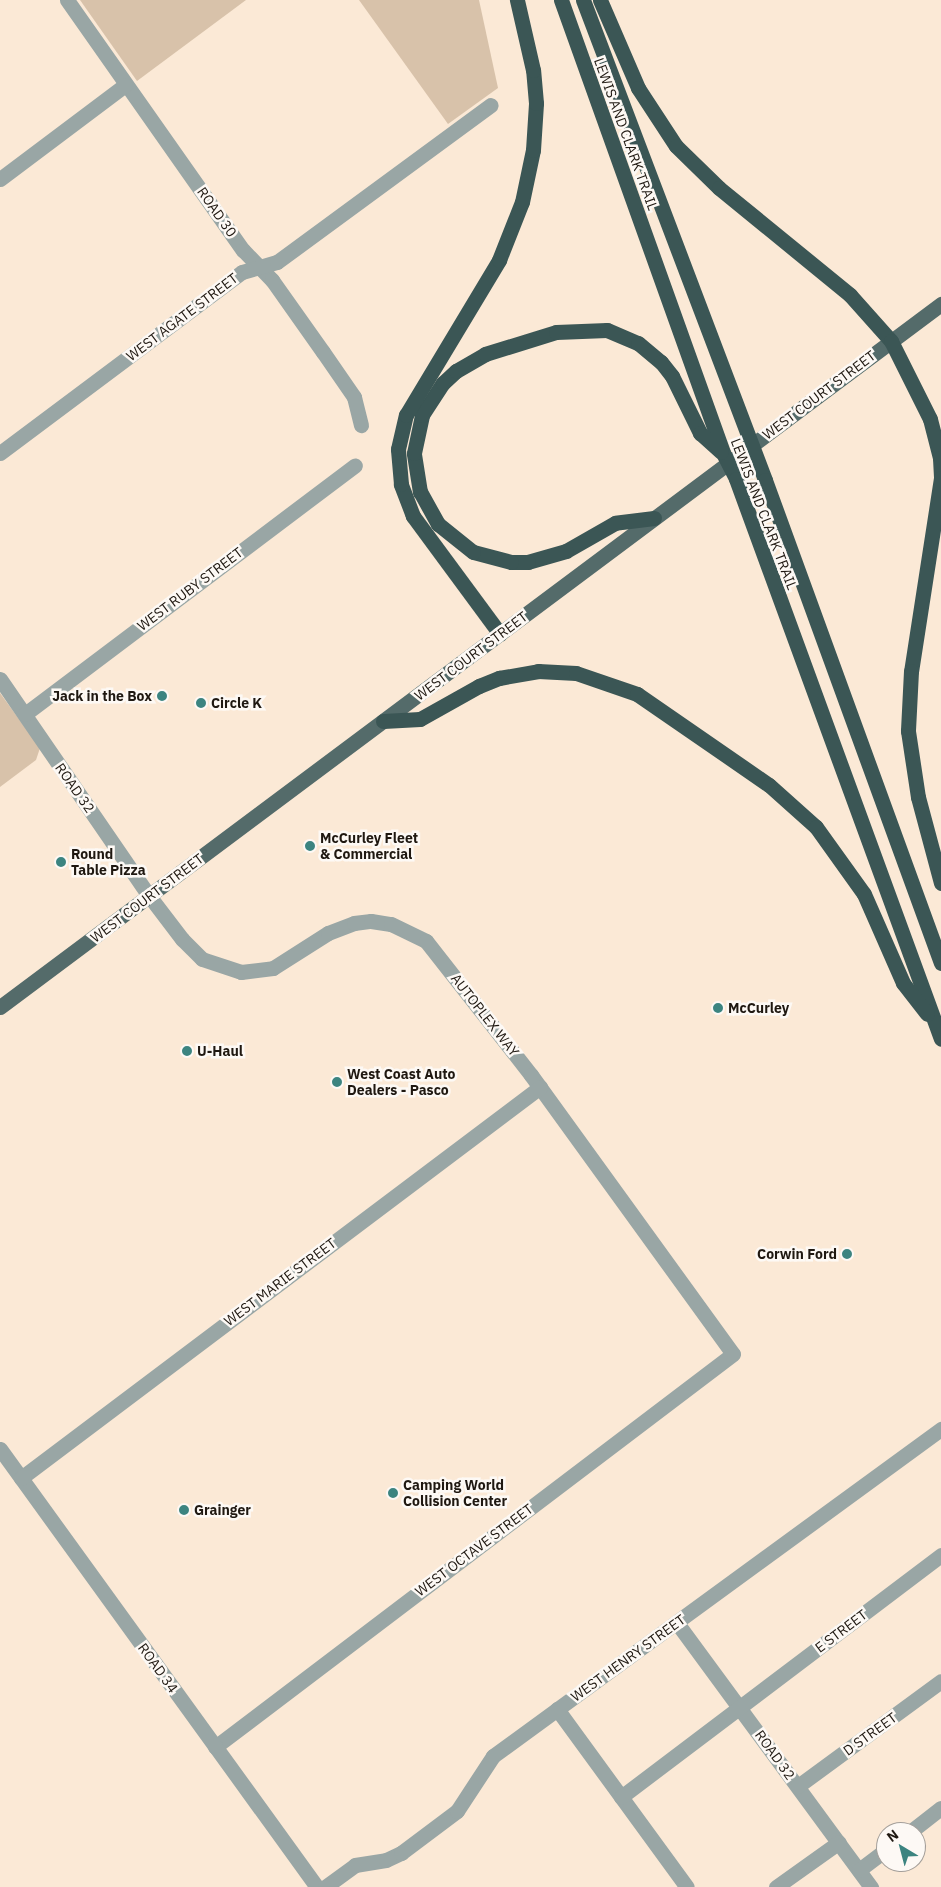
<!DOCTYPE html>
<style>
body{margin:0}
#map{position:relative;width:941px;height:1887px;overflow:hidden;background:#fbe9d6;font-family:"IBM Plex Sans",sans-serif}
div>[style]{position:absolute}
.green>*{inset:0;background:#d8c2aa}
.minor>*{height:15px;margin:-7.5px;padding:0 7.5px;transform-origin:7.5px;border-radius:7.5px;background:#99a6a5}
.major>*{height:15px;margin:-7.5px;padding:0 7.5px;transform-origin:7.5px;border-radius:7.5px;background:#546b6a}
.highway>*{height:15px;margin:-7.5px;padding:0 7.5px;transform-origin:7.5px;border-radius:7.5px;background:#3b5655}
.dots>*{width:14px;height:14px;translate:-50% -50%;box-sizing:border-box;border:2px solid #fdf9f5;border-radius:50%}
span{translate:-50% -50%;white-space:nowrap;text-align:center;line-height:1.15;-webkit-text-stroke:5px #fdf9f5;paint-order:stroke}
.street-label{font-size:14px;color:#1f1811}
.poi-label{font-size:14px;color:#1f1811;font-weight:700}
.right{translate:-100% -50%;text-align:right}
.left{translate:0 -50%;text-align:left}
.north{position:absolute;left:876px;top:1822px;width:50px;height:50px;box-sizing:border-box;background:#fdf9f5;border:1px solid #a49f9a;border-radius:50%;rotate:323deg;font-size:14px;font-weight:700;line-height:20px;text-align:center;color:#1f1811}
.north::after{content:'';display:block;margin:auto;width:18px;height:22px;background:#3c8480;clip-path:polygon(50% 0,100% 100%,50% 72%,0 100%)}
</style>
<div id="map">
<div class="green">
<i style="clip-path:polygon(80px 0,246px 0,137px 81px)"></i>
<i style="clip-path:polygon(359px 0,479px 0,498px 88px,448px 124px)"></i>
<i style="clip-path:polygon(0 693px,40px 748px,36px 760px,0 787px)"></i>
</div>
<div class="minor">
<i style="left:67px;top:0;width:306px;rotate:54.9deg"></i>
<i style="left:243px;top:250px;width:42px;rotate:46deg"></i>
<i style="left:272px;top:280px;width:88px;rotate:54.7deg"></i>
<i style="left:323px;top:352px;width:55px;rotate:55.4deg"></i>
<i style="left:354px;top:397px;width:29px;rotate:76deg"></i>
<i style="left:0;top:179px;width:156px;rotate:-36.9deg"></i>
<i style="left:0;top:453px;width:302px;rotate:-36.8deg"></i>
<i style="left:242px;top:272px;width:36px;rotate:-16deg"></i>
<i style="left:277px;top:262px;width:265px;rotate:-36.3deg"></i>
<i style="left:0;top:679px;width:265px;rotate:55.5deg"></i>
<i style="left:150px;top:897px;width:53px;rotate:52.7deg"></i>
<i style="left:182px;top:939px;width:28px;rotate:45deg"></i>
<i style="left:202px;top:959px;width:41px;rotate:18.4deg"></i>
<i style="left:241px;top:972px;width:32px;rotate:-7deg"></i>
<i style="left:273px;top:968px;width:65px;rotate:-32.5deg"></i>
<i style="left:328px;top:933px;width:28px;rotate:-21deg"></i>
<i style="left:354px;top:923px;width:17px;rotate:-7deg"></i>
<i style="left:371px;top:921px;width:20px;rotate:9deg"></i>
<i style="left:391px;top:924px;width:39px;rotate:26deg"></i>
<i style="left:426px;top:941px;width:170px;rotate:51.9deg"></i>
<i style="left:531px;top:1075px;width:344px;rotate:54.1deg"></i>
<i style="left:733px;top:1354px;width:650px;rotate:142.81deg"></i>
<i style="left:25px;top:714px;width:413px;rotate:-37deg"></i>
<i style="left:0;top:1449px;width:541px;rotate:54.11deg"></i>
<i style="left:21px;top:1478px;width:650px;rotate:-36.99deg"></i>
<i style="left:677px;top:1623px;width:328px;rotate:53.7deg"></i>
<i style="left:557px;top:1709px;width:220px;rotate:53.9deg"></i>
<i style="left:798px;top:1786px;width:177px;rotate:-36.3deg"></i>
<i style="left:621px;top:1797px;width:401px;rotate:-37.1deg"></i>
<i style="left:910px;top:1832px;width:39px;rotate:-38deg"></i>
<i style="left:859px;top:1870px;width:34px;rotate:-37deg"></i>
<i style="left:325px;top:1887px;width:37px;rotate:-36deg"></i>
<i style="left:355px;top:1865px;width:31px;rotate:-9deg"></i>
<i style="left:386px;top:1860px;width:17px;rotate:-25deg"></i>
<i style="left:401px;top:1853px;width:70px;rotate:-36.9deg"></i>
<i style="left:457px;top:1811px;width:66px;rotate:-56.8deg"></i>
<i style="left:493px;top:1756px;width:555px;rotate:-36.13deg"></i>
<i style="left:776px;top:1887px;width:77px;rotate:-35.5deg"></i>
</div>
<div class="major">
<i style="left:0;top:1007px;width:1175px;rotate:-36.76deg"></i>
</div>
<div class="highway">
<i style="left:561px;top:0;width:481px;rotate:70.3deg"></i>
<i style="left:723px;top:453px;width:29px;rotate:63deg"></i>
<i style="left:736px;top:479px;width:596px;rotate:69.89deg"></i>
<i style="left:583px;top:0;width:513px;rotate:69.23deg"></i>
<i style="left:765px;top:480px;width:514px;rotate:69.98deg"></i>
<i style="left:600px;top:0;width:96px;rotate:66.6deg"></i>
<i style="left:638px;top:88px;width:69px;rotate:56.8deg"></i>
<i style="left:676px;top:146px;width:60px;rotate:44.3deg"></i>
<i style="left:719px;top:188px;width:169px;rotate:39.2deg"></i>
<i style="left:850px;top:295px;width:62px;rotate:48.3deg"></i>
<i style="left:891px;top:341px;width:87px;rotate:63.4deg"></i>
<i style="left:930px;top:419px;width:40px;rotate:75.6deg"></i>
<i style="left:940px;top:458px;width:20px;rotate:87deg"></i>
<i style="left:941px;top:478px;width:195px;rotate:98.8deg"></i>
<i style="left:911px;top:671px;width:60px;rotate:92.9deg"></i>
<i style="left:908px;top:731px;width:67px;rotate:81.4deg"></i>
<i style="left:918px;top:797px;width:89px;rotate:75deg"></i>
<i style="left:654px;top:518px;width:39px;rotate:173deg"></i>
<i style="left:615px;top:523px;width:56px;rotate:150.3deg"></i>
<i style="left:566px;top:551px;width:40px;rotate:164deg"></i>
<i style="left:528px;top:562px;width:17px;rotate:180deg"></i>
<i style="left:511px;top:562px;width:39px;rotate:-165deg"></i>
<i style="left:473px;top:552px;width:45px;rotate:-141.3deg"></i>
<i style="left:438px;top:524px;width:37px;rotate:-119deg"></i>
<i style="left:420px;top:492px;width:39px;rotate:-99deg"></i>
<i style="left:414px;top:453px;width:39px;rotate:-78deg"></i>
<i style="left:422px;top:415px;width:38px;rotate:-57deg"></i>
<i style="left:443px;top:383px;width:18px;rotate:-43deg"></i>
<i style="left:456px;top:371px;width:34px;rotate:-30deg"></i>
<i style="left:485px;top:354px;width:74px;rotate:-17.2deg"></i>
<i style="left:556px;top:332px;width:51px;rotate:-2.2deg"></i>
<i style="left:607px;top:330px;width:34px;rotate:23deg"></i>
<i style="left:638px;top:343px;width:30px;rotate:40deg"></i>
<i style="left:661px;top:362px;width:18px;rotate:52deg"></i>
<i style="left:672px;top:376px;width:64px;rotate:63.8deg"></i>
<i style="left:700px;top:433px;width:28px;rotate:42deg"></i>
<i style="left:500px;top:634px;width:147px;rotate:-126.4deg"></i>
<i style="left:413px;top:516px;width:34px;rotate:-111deg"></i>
<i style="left:401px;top:484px;width:35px;rotate:-95deg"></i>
<i style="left:398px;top:449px;width:35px;rotate:-77deg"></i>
<i style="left:406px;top:415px;width:181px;rotate:-59deg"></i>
<i style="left:499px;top:260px;width:62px;rotate:-68.4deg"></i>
<i style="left:522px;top:202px;width:53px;rotate:-78.1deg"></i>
<i style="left:533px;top:150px;width:47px;rotate:-86.3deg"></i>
<i style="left:536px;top:103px;width:33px;rotate:-95deg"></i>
<i style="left:533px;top:70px;width:72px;rotate:-102.9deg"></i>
<i style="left:383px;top:721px;width:37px;rotate:-3deg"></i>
<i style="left:420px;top:719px;width:68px;rotate:-29.2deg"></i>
<i style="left:479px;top:686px;width:22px;rotate:-22deg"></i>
<i style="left:499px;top:678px;width:40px;rotate:-10deg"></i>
<i style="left:538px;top:671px;width:38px;rotate:3deg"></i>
<i style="left:576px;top:673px;width:65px;rotate:19deg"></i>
<i style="left:637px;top:694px;width:160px;rotate:34.6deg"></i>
<i style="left:769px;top:785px;width:63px;rotate:41.8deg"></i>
<i style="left:816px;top:827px;width:82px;rotate:54.4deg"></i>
<i style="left:864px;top:894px;width:97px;rotate:66.3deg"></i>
<i style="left:903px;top:983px;width:39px;rotate:52deg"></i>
</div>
<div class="dots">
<i style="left:162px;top:696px;background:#3c8480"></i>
<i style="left:201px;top:703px;background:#3c8480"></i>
<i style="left:310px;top:846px;background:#3c8480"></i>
<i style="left:61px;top:862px;background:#3c8480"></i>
<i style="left:718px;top:1008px;background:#3c8480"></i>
<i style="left:187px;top:1051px;background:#3c8480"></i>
<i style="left:337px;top:1082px;background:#3c8480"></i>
<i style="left:847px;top:1254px;background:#3c8480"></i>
<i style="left:393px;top:1493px;background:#3c8480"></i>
<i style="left:184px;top:1510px;background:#3c8480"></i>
</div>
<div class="street-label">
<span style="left:626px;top:134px;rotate:70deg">LEWIS AND CLARK TRAIL</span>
<span style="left:217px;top:212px;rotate:55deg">ROAD 30</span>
<span style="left:182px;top:317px;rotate:-37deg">WEST AGATE STREET</span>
<span style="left:819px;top:395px;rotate:-37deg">WEST COURT STREET</span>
<span style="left:764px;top:514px;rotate:69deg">LEWIS AND CLARK TRAIL</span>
<span style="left:190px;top:589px;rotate:-37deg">WEST RUBY STREET</span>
<span style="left:471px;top:656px;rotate:-37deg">WEST COURT STREET</span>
<span style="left:75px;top:788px;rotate:55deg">ROAD 32</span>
<span style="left:147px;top:898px;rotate:-37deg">WEST COURT STREET</span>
<span style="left:485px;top:1015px;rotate:52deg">AUTOPLEX WAY</span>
<span style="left:280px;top:1282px;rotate:-37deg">WEST MARIE STREET</span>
<span style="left:474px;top:1550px;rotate:-37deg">WEST OCTAVE STREET</span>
<span style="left:841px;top:1631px;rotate:-37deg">E STREET</span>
<span style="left:628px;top:1658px;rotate:-36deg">WEST HENRY STREET</span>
<span style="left:158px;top:1668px;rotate:54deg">ROAD 34</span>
<span style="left:870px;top:1734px;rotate:-36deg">D STREET</span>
<span style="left:775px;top:1755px;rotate:54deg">ROAD 32</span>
</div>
<div class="poi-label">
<span class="right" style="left:152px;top:696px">Jack in the Box</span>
<span class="left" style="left:211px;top:703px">Circle K</span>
<span class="left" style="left:320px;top:846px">McCurley Fleet<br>&amp; Commercial</span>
<span class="left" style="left:71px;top:862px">Round<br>Table Pizza</span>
<span class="left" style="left:728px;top:1008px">McCurley</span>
<span class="left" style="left:197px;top:1051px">U-Haul</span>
<span class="left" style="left:347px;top:1082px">West Coast Auto<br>Dealers - Pasco</span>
<span class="right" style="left:837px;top:1254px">Corwin Ford</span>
<span class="left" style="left:403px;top:1493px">Camping World<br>Collision Center</span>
<span class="left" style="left:194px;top:1510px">Grainger</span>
</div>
<div class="north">N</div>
</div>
